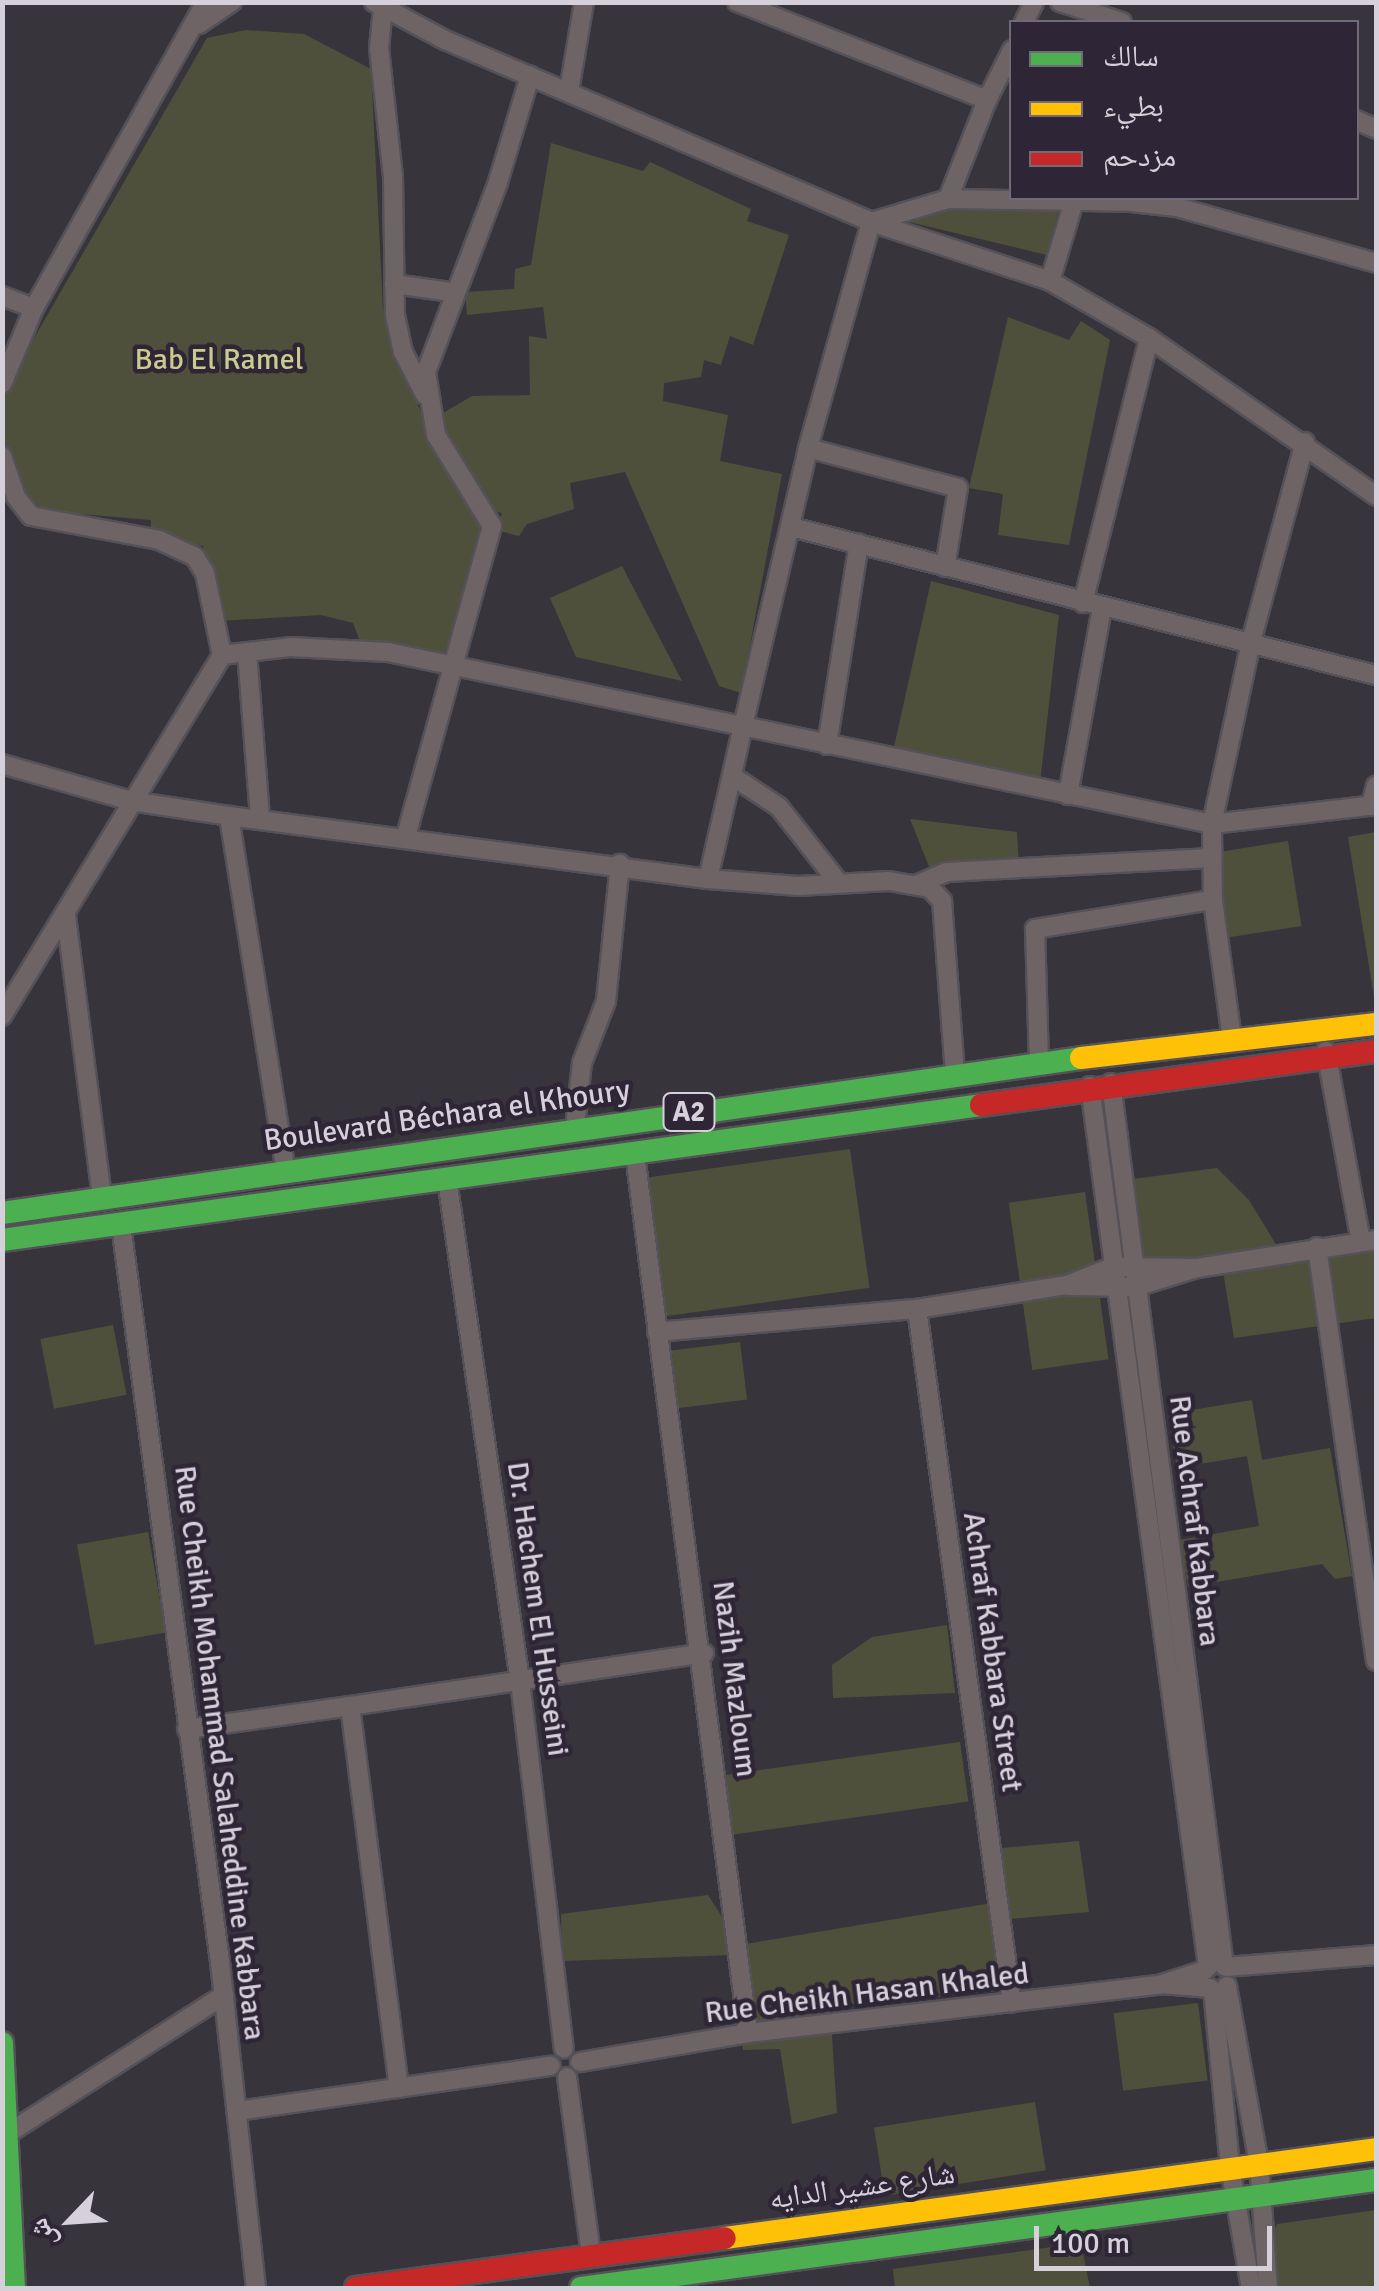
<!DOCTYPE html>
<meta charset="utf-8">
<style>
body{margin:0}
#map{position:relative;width:1379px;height:2291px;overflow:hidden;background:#38343c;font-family:Signika,"Noto Naskh Arabic",sans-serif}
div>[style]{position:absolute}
.green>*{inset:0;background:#4f503c;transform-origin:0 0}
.roads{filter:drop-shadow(2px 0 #545158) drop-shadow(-2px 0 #545158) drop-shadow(0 2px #545158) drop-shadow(0 -2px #545158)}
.street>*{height:18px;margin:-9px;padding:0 9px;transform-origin:9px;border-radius:9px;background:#6f6465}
.fast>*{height:22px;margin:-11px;padding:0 11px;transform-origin:11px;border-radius:11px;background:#4caf50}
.slow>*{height:22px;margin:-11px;padding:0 11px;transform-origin:11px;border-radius:11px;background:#ffc107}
.jam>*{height:22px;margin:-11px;padding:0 11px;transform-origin:11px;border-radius:11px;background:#c62828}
span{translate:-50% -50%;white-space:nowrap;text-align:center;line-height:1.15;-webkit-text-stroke:9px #2e2636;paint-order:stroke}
.shield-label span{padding:2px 8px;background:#2e2636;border:2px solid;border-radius:8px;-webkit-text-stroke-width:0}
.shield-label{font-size:28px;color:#d5d0da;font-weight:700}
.park-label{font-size:30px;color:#c9cc8d}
.street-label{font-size:30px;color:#d5d0da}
.frame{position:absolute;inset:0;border:5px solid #d5d0da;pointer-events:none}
.legend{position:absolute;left:1009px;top:20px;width:350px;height:180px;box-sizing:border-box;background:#2e2636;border:2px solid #716a78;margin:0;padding:12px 18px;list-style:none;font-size:30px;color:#d5d0da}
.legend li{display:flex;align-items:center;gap:20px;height:50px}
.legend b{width:50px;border:2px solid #716a78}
.north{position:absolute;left:20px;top:2171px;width:100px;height:100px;-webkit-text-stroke:8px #2e2636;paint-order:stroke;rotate:245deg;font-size:28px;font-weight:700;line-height:40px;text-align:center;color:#d5d0da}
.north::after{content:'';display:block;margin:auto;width:35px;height:45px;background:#d5d0da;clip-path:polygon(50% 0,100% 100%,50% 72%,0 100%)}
.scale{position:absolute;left:1034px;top:2226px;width:238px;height:45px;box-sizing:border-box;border:5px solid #d5d0da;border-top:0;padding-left:12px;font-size:30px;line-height:35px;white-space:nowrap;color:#d5d0da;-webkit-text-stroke:8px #2e2636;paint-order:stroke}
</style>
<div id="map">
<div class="green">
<i style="clip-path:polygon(246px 30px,304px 34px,371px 69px,383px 308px,397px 359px,426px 423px,472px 396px,530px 395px,529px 336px,547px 339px,543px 307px,467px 315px,465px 292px,514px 289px,515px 269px,531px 265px,551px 143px,643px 171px,650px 162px,751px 209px,747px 221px,789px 235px,753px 345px,730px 336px,721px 365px,704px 360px,701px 377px,664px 383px,663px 401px,728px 415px,720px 461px,782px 474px,741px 693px,719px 686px,625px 472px,570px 483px,574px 509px,527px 524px,519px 536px,496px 530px,502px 513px,494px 511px,443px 658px,361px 644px,353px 623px,321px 615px,218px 621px,203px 546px,150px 542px,151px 520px,44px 511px,23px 491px,14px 460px,3px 455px,3px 392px,207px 38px)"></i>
<i style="clip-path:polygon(1059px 209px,1047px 255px,905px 221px,906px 210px)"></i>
<i style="clip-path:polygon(1008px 317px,1069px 340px,1081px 321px,1110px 340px,1069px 545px,998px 535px,1003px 494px,969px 488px)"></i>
<i style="clip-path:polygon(622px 566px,682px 681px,576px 657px,550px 598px)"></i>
<i style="clip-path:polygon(931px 581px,1059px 615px,1039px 792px,891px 760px)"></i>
<i style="clip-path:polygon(910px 819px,1017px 832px,1019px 866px,930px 869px)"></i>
<i style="clip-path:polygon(1376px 832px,1376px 1002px,1375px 1003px,1348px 837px)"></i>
<i style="left:1288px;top:841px;width:86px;height:73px;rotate:81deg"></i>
<i style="left:850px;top:1149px;width:140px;height:206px;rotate:82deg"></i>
<i style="clip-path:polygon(1217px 1168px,1249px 1200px,1280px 1251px,1376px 1247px,1376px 1318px,1234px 1338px,1222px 1265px,1126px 1277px,1110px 1182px)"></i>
<i style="left:1085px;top:1192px;width:169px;height:77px;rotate:82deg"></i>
<i style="left:113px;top:1325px;width:71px;height:74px;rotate:79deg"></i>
<i style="left:740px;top:1342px;width:58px;height:69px;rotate:83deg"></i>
<i style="clip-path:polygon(1252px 1400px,1262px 1460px,1330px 1448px,1352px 1576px,1335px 1579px,1322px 1564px,1188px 1587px,1179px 1540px,1259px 1526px,1247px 1456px,1177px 1468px,1168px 1414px)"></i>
<i style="left:148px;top:1532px;width:102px;height:72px;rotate:80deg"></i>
<i style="clip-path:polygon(947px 1625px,955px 1693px,833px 1698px,832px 1665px,872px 1637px)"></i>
<i style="left:960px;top:1742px;width:60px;height:246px;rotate:82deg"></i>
<i style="clip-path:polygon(1079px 1841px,1089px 1912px,999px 1920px,1002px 1991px,830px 2006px,837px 2113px,792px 2124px,780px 2049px,743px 2050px,733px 1955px,562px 1961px,561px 1914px,708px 1895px,740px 1945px,992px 1903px,991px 1849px)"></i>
<i style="left:1198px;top:2003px;width:78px;height:85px;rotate:83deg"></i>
<i style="left:1035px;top:2102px;width:69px;height:163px;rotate:81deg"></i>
<i style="clip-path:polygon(1376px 2210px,1376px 2288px,1246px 2288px,1277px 2224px)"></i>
<i style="clip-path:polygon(1081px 2243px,1090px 2288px,895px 2288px,893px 2269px)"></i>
</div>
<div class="roads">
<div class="street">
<i style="left:374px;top:2px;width:81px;rotate:28.2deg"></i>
<i style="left:445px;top:40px;width:463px;rotate:23.1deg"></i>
<i style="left:871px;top:222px;width:80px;rotate:-16.6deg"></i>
<i style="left:948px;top:199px;width:183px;rotate:0.9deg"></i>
<i style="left:1131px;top:202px;width:46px;rotate:6.2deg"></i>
<i style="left:1177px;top:207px;width:207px;rotate:15.7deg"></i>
<i style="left:737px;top:2px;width:269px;rotate:21.4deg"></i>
<i style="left:987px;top:100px;width:106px;rotate:111.5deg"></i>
<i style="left:1060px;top:2px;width:65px;rotate:17.9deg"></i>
<i style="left:383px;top:8px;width:40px;rotate:95.7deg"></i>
<i style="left:379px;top:48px;width:129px;rotate:83.8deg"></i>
<i style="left:393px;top:176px;width:139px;rotate:89.2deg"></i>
<i style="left:395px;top:315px;width:38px;rotate:78deg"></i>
<i style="left:403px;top:352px;width:48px;rotate:62.9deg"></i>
<i style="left:1024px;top:22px;width:22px;rotate:-63deg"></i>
<i style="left:199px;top:24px;width:40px;rotate:-34deg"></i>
<i style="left:569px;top:91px;width:90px;rotate:-80.4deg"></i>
<i style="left:987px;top:100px;width:56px;rotate:-63.4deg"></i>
<i style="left:1356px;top:120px;width:22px;rotate:24deg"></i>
<i style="left:1050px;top:281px;width:84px;rotate:-73.3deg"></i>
<i style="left:394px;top:284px;width:58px;rotate:8deg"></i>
<i style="left:2px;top:296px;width:34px;rotate:21deg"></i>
<i style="left:34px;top:308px;width:82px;rotate:112.8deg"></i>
<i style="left:34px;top:308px;width:351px;rotate:-60.7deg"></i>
<i style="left:808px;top:448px;width:155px;rotate:14.9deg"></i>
<i style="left:958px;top:488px;width:80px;rotate:99.3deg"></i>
<i style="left:2px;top:456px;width:43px;rotate:71.1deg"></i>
<i style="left:16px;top:497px;width:24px;rotate:52deg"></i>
<i style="left:31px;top:516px;width:130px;rotate:10.6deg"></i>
<i style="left:159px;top:540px;width:40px;rotate:25deg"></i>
<i style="left:195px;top:557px;width:19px;rotate:58deg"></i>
<i style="left:205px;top:573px;width:84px;rotate:78.3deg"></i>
<i style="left:791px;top:527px;width:603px;rotate:14.2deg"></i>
<i style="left:1083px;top:603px;width:273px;rotate:-76deg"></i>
<i style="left:247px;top:652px;width:168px;rotate:85.5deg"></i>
<i style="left:222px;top:655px;width:68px;rotate:-6.7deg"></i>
<i style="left:290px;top:647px;width:98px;rotate:2.9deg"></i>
<i style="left:388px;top:652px;width:363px;rotate:11.8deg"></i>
<i style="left:743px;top:726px;width:285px;rotate:-76.8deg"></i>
<i style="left:808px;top:448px;width:235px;rotate:-74.4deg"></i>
<i style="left:871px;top:222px;width:188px;rotate:18.2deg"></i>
<i style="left:1050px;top:281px;width:114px;rotate:29.9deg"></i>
<i style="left:1149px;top:338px;width:277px;rotate:34.8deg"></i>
<i style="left:827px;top:745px;width:204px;rotate:-81deg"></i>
<i style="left:2px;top:764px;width:134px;rotate:16deg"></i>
<i style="left:131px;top:801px;width:99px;rotate:8.7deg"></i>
<i style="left:229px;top:816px;width:483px;rotate:7.5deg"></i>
<i style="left:708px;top:879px;width:90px;rotate:4.4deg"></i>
<i style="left:798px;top:886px;width:91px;rotate:-3.1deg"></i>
<i style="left:889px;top:881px;width:42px;rotate:9.7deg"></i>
<i style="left:930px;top:888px;width:18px;rotate:47deg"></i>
<i style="left:942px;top:901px;width:174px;rotate:85.7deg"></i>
<i style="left:732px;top:776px;width:56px;rotate:33.4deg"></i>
<i style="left:779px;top:807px;width:95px;rotate:51.8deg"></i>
<i style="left:1068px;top:795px;width:191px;rotate:-79.7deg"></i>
<i style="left:1371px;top:806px;width:21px;rotate:-76deg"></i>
<i style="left:229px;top:816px;width:359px;rotate:80.9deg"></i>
<i style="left:406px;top:836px;width:322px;rotate:-74.5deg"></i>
<i style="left:492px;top:526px;width:107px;rotate:-121.6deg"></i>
<i style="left:436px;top:435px;width:64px;rotate:-99deg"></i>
<i style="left:426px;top:372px;width:203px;rotate:-69.2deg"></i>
<i style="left:498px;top:182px;width:111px;rotate:-73.2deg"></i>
<i style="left:708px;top:879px;width:157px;rotate:-77.1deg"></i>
<i style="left:743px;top:726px;width:479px;rotate:11.8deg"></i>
<i style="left:1212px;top:824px;width:165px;rotate:-6.6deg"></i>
<i style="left:916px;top:885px;width:33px;rotate:-23deg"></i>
<i style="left:946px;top:872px;width:266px;rotate:-3deg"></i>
<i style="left:66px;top:916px;width:283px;rotate:82.7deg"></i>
<i style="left:2px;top:1016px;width:423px;rotate:-58.6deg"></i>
<i style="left:1232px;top:1039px;width:140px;rotate:-97.8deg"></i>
<i style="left:1213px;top:900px;width:76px;rotate:-90.8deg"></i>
<i style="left:1212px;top:824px;width:186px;rotate:-77.9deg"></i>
<i style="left:1251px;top:642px;width:207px;rotate:-74.9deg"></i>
<i style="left:1326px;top:1051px;width:193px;rotate:79.6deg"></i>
<i style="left:1039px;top:1063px;width:134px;rotate:-91.7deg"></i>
<i style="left:1035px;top:929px;width:180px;rotate:-9.3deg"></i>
<i style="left:1111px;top:1083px;width:890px;rotate:82.71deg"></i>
<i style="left:1090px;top:1086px;width:889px;rotate:82.37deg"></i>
<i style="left:575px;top:1127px;width:64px;rotate:-83.8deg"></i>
<i style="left:582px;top:1063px;width:66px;rotate:-68.8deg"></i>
<i style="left:606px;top:1001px;width:138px;rotate:-84.2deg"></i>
<i style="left:635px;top:1154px;width:886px;rotate:82.67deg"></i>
<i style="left:447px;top:1179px;width:507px;rotate:81.73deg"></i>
<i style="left:520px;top:1681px;width:370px;rotate:83.2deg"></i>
<i style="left:121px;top:1225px;width:744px;rotate:82.35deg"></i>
<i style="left:220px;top:1962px;width:328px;rotate:83.7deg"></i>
<i style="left:1317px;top:1247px;width:418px;rotate:81.9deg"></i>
<i style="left:1068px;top:1286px;width:68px;rotate:0.8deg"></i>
<i style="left:1136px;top:1287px;width:64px;rotate:-17.3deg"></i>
<i style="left:1197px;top:1268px;width:181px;rotate:-8.9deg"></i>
<i style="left:917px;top:1309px;width:700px;rotate:82.21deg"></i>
<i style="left:657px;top:1332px;width:261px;rotate:-5.1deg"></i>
<i style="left:917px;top:1309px;width:152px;rotate:-9.1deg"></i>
<i style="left:1067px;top:1285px;width:48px;rotate:-21.8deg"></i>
<i style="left:1112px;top:1267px;width:85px;rotate:0.7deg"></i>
<i style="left:187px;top:1729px;width:165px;rotate:-8deg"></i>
<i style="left:1226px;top:1967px;width:150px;rotate:-4.6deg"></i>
<i style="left:1162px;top:1984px;width:48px;rotate:4.8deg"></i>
<i style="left:1227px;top:1986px;width:180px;rotate:79.8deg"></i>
<i style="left:1259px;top:2163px;width:125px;rotate:85.9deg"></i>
<i style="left:1213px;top:1990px;width:178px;rotate:84.5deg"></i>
<i style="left:1230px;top:2167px;width:123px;rotate:80.2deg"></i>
<i style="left:580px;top:2062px;width:170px;rotate:-9.8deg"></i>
<i style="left:748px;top:2033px;width:417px;rotate:-6.7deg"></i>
<i style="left:1162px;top:1984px;width:45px;rotate:-18deg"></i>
<i style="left:567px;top:2077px;width:180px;rotate:82.3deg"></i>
<i style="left:399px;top:2088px;width:385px;rotate:-97.3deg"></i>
<i style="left:350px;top:1706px;width:358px;rotate:-8.5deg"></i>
<i style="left:237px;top:2111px;width:317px;rotate:-8.2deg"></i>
<i style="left:7px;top:2134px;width:258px;rotate:-32.6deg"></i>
</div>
<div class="fast">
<i style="left:2px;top:1213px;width:1090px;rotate:-8.17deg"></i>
<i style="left:2px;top:1240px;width:988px;rotate:-7.85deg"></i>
<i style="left:2px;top:2043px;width:245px;rotate:87.2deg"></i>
<i style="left:581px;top:2288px;width:802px;rotate:-7.74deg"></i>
</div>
<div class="slow">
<i style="left:1081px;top:1058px;width:297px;rotate:-6.6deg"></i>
<i style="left:725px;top:2238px;width:657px;rotate:-7.78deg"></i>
</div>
<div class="jam">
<i style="left:981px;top:1105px;width:399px;rotate:-7.8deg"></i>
<i style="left:356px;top:2288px;width:372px;rotate:-7.7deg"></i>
</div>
</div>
<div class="shield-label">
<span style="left:689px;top:1112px">A2</span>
</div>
<div class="park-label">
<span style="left:219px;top:360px">Bab El Ramel</span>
</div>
<div class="street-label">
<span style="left:447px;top:1116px;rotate:-8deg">Boulevard Béchara el Khoury</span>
<span style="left:1194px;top:1521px;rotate:83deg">Rue Achraf Kabbara</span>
<span style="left:537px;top:1609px;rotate:82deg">Dr. Hachem El Husseini</span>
<span style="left:992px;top:1652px;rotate:82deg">Achraf Kabbara Street</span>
<span style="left:734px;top:1679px;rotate:83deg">Nazih Mazloum</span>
<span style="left:219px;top:1753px;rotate:83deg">Rue Cheikh Mohammad Salaheddine Kabbara</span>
<span style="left:867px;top:1994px;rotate:-7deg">Rue Cheikh Hasan Khaled</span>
<span style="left:862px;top:2187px;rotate:-8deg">شارع عشير الدايه</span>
</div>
<div class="frame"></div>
<ul class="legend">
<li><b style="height:12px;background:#4caf50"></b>سالك</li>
<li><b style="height:12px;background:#ffc107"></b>بطيء</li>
<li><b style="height:12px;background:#c62828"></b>مزدحم</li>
</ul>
<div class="north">ش</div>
<div class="scale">100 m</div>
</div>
